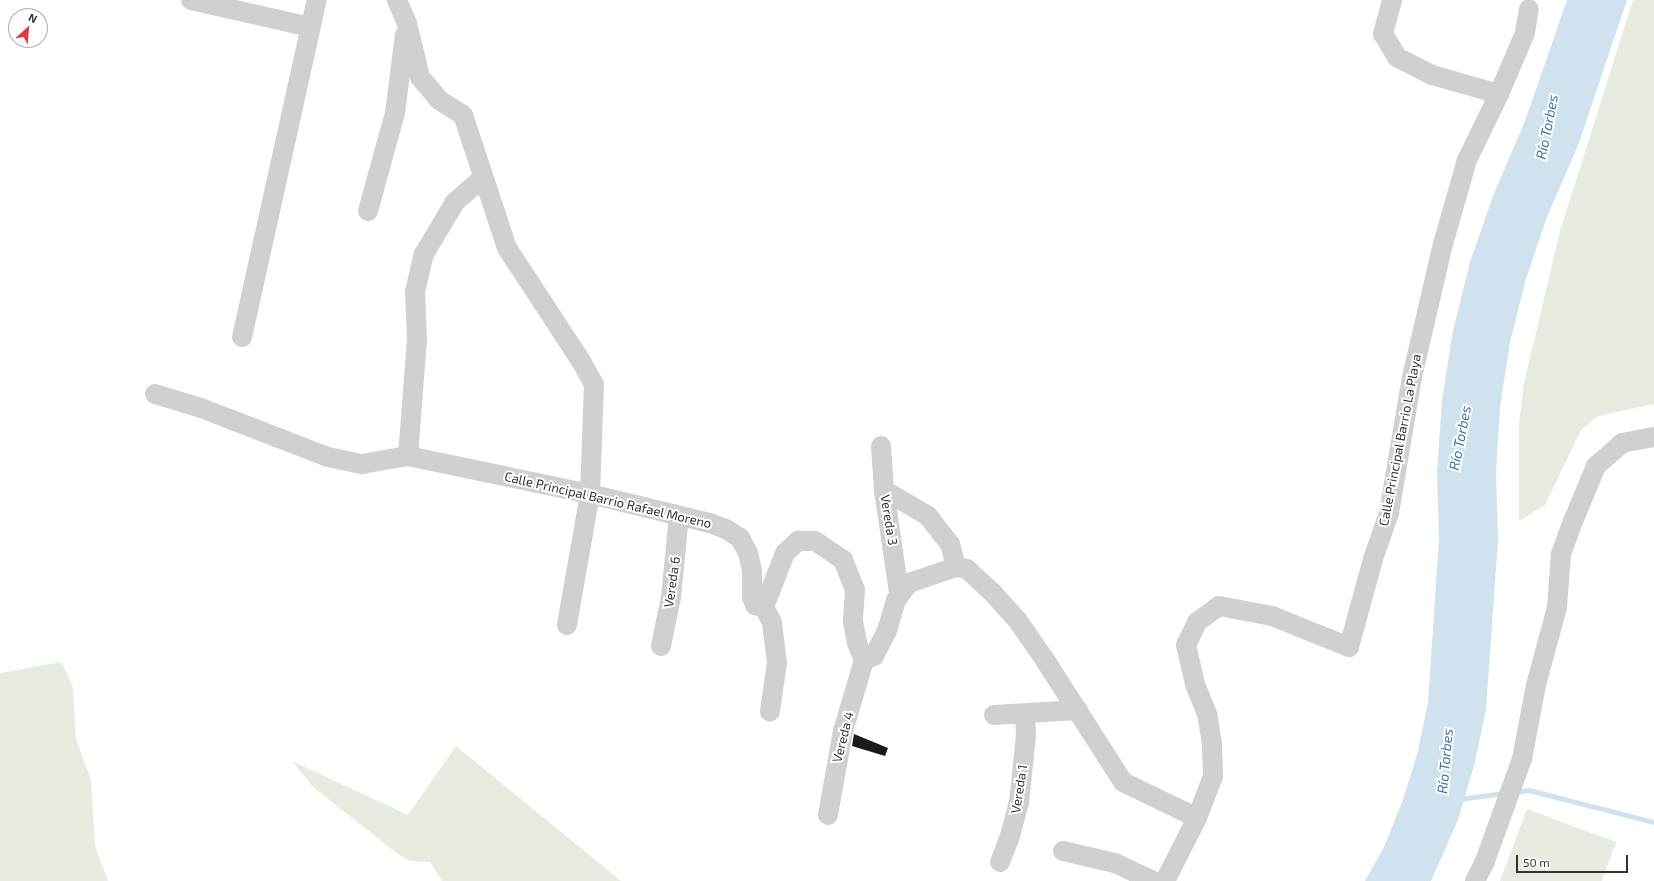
<!DOCTYPE html>
<meta charset="utf-8">
<style>
body{margin:0}
#map{position:relative;width:1654px;height:881px;overflow:hidden;background:#fff;font-family:"Exo 2",sans-serif}
div>[style]{position:absolute}
.green>*{inset:0;background:#e6ecdf}
.water>*{inset:0;background:#cfe2ee}
.stream>*{height:4.5px;margin:-2.25px;padding:0 2.25px;transform-origin:2.25px;border-radius:2.25px;background:#cfe2ee}
.building>*{inset:0;background:#1a1a1a}
.minor>*{height:20px;margin:-10px;padding:0 10px;transform-origin:10px;border-radius:10px;background:#d0d0d0}
span{translate:-50% -50%;white-space:nowrap;text-align:center;line-height:1.15;-webkit-text-stroke:4px #fff;paint-order:stroke}
.street-label{font-size:13px;color:#333}
.water-label{font-size:14px;color:#3f7597;font-style:italic}
.north{position:absolute;left:8px;top:8px;width:40px;height:40px;box-sizing:border-box;background:#fff;border:1px solid #adadad;border-radius:50%;rotate:26deg;font-size:11px;font-weight:700;line-height:16px;text-align:center;color:#333}
.north::after{content:'';display:block;margin:auto;width:14px;height:18px;background:#e63946;clip-path:polygon(50% 0,100% 100%,50% 72%,0 100%)}
.scale{position:absolute;left:1516px;top:855px;width:112px;height:18px;box-sizing:border-box;border:2px solid #333;border-top:0;padding-left:5px;font-size:12px;line-height:14px;white-space:nowrap;color:#333;-webkit-text-stroke:3px #fff;paint-order:stroke}
</style>
<div id="map">
<div class="green">
<i style="clip-path:polygon(1633px 0,1654px 0,1654px 404px,1598px 416px,1581px 430px,1545px 505px,1519px 521px,1519px 424px,1524px 383px,1560px 231px)"></i>
<i style="clip-path:polygon(62px 662px,73px 688px,76px 739px,91px 780px,95px 846px,108px 881px,0 881px,0 673px)"></i>
<i style="clip-path:polygon(456px 746px,621px 881px,442px 881px,430px 862px,410px 861px,399px 855px,313px 787px,292px 761px,408px 815px)"></i>
<i style="clip-path:polygon(1527px 809px,1616px 842px,1602px 881px,1500px 881px)"></i>
</div>
<div class="water">
<i style="clip-path:polygon(1567px 0,1627px 0,1579px 143px,1547px 217px,1526px 279px,1510px 342px,1500px 407px,1496px 472px,1498px 540px,1486px 710px,1474px 766px,1458px 820px,1431px 881px,1365px 881px,1384px 847px,1403px 800px,1418px 751px,1428px 702px,1439px 539px,1437px 471px,1442px 400px,1453px 331px,1470px 262px,1493px 196px,1525px 121px)"></i>
</div>
<div class="stream">
<i style="left:1516px;top:792px;width:13px;rotate:-9deg"></i>
<i style="left:1529px;top:790px;width:129px;rotate:14.4deg"></i>
<i style="left:1458px;top:799px;width:47px;rotate:-7.3deg"></i>
</div>
<div class="building">
<i style="clip-path:polygon(854px 734px,888px 748px,885px 756px,852px 746px)"></i>
</div>
<div class="minor">
<i style="left:191px;top:0;width:122px;rotate:12.8deg"></i>
<i style="left:397px;top:0;width:25px;rotate:67deg"></i>
<i style="left:407px;top:23px;width:56px;rotate:76.5deg"></i>
<i style="left:420px;top:77px;width:30px;rotate:50deg"></i>
<i style="left:439px;top:100px;width:28px;rotate:32deg"></i>
<i style="left:463px;top:115px;width:140px;rotate:71.7deg"></i>
<i style="left:507px;top:248px;width:135px;rotate:56.8deg"></i>
<i style="left:581px;top:361px;width:26px;rotate:61deg"></i>
<i style="left:594px;top:384px;width:110px;rotate:92.1deg"></i>
<i style="left:590px;top:494px;width:133px;rotate:100deg"></i>
<i style="left:1499px;top:94px;width:66px;rotate:-66.9deg"></i>
<i style="left:1525px;top:33px;width:24px;rotate:-81deg"></i>
<i style="left:368px;top:211px;width:102px;rotate:-74.6deg"></i>
<i style="left:395px;top:113px;width:79px;rotate:-82.7deg"></i>
<i style="left:242px;top:337px;width:345px;rotate:-77.5deg"></i>
<i style="left:155px;top:394px;width:48px;rotate:16.9deg"></i>
<i style="left:201px;top:408px;width:136px;rotate:21.1deg"></i>
<i style="left:328px;top:457px;width:35px;rotate:12deg"></i>
<i style="left:362px;top:464px;width:47px;rotate:-9.9deg"></i>
<i style="left:408px;top:456px;width:186px;rotate:11.8deg"></i>
<i style="left:590px;top:494px;width:123px;rotate:13.6deg"></i>
<i style="left:710px;top:523px;width:17px;rotate:21deg"></i>
<i style="left:726px;top:529px;width:17px;rotate:33deg"></i>
<i style="left:740px;top:538px;width:17px;rotate:62deg"></i>
<i style="left:748px;top:553px;width:17px;rotate:77deg"></i>
<i style="left:752px;top:570px;width:27px;rotate:90deg"></i>
<i style="left:752px;top:597px;width:9px;rotate:69deg"></i>
<i style="left:755px;top:605px;width:9px;rotate:13deg"></i>
<i style="left:764px;top:607px;width:58px;rotate:-68.7deg"></i>
<i style="left:785px;top:553px;width:18px;rotate:-43deg"></i>
<i style="left:798px;top:541px;width:17px"></i>
<i style="left:815px;top:541px;width:34px;rotate:34deg"></i>
<i style="left:843px;top:560px;width:32px;rotate:68deg"></i>
<i style="left:855px;top:590px;width:32px;rotate:94deg"></i>
<i style="left:853px;top:622px;width:21px;rotate:79deg"></i>
<i style="left:857px;top:643px;width:18px;rotate:68deg"></i>
<i style="left:864px;top:660px;width:11px;rotate:-22deg"></i>
<i style="left:874px;top:656px;width:28px;rotate:-63deg"></i>
<i style="left:887px;top:631px;width:32px;rotate:-74deg"></i>
<i style="left:896px;top:600px;width:21px;rotate:-53deg"></i>
<i style="left:909px;top:583px;width:50px;rotate:-18.8deg"></i>
<i style="left:956px;top:567px;width:11px;rotate:10deg"></i>
<i style="left:967px;top:569px;width:34px;rotate:43deg"></i>
<i style="left:992px;top:592px;width:39px;rotate:48deg"></i>
<i style="left:1018px;top:621px;width:47px;rotate:55.3deg"></i>
<i style="left:1045px;top:660px;width:145px;rotate:57.4deg"></i>
<i style="left:1123px;top:782px;width:82px;rotate:25.9deg"></i>
<i style="left:881px;top:446px;width:44px;rotate:86.1deg"></i>
<i style="left:884px;top:490px;width:104px;rotate:81.7deg"></i>
<i style="left:408px;top:456px;width:117px;rotate:-85.6deg"></i>
<i style="left:417px;top:339px;width:47px;rotate:-92.4deg"></i>
<i style="left:415px;top:292px;width:39px;rotate:-77deg"></i>
<i style="left:424px;top:254px;width:61px;rotate:-59.2deg"></i>
<i style="left:455px;top:202px;width:37px;rotate:-41deg"></i>
<i style="left:884px;top:490px;width:51px;rotate:30.6deg"></i>
<i style="left:928px;top:516px;width:36px;rotate:52deg"></i>
<i style="left:950px;top:544px;width:24px;rotate:75deg"></i>
<i style="left:764px;top:607px;width:18px;rotate:63deg"></i>
<i style="left:772px;top:623px;width:40px;rotate:82.9deg"></i>
<i style="left:777px;top:663px;width:49px;rotate:98.3deg"></i>
<i style="left:661px;top:646px;width:50px;rotate:-78.5deg"></i>
<i style="left:671px;top:597px;width:81px;rotate:-84.4deg"></i>
<i style="left:994px;top:715px;width:84px;rotate:-3.4deg"></i>
<i style="left:828px;top:815px;width:85px;rotate:-79.9deg"></i>
<i style="left:843px;top:731px;width:74px;rotate:-73.5deg"></i>
<i style="left:1063px;top:851px;width:53px;rotate:13deg"></i>
<i style="left:1115px;top:863px;width:42px;rotate:25.3deg"></i>
<i style="left:1000px;top:862px;width:28px;rotate:-69deg"></i>
<i style="left:1010px;top:836px;width:34px;rotate:-75deg"></i>
<i style="left:1019px;top:803px;width:68px;rotate:-84.1deg"></i>
<i style="left:1026px;top:735px;width:21px;rotate:-93deg"></i>
<i style="left:1165px;top:881px;width:71px;rotate:-63.1deg"></i>
<i style="left:1197px;top:818px;width:45px;rotate:-69.1deg"></i>
<i style="left:1213px;top:776px;width:32px;rotate:-92deg"></i>
<i style="left:1212px;top:744px;width:30px;rotate:-99deg"></i>
<i style="left:1207px;top:714px;width:32px;rotate:-112deg"></i>
<i style="left:1195px;top:684px;width:40px;rotate:-103deg"></i>
<i style="left:1186px;top:645px;width:25px;rotate:-64deg"></i>
<i style="left:1197px;top:622px;width:27px;rotate:-36deg"></i>
<i style="left:1219px;top:606px;width:54px;rotate:10.7deg"></i>
<i style="left:1272px;top:616px;width:83px;rotate:21.9deg"></i>
<i style="left:1349px;top:647px;width:91px;rotate:-74.7deg"></i>
<i style="left:1373px;top:559px;width:49px;rotate:-70.8deg"></i>
<i style="left:1389px;top:513px;width:138px;rotate:-80.4deg"></i>
<i style="left:1412px;top:377px;width:137px;rotate:-76.9deg"></i>
<i style="left:1443px;top:244px;width:87px;rotate:-74.1deg"></i>
<i style="left:1467px;top:160px;width:73px;rotate:-64.1deg"></i>
<i style="left:1499px;top:94px;width:70px;rotate:-164.2deg"></i>
<i style="left:1432px;top:75px;width:39px;rotate:-153deg"></i>
<i style="left:1397px;top:57px;width:27px;rotate:-121deg"></i>
<i style="left:1383px;top:34px;width:35px;rotate:-75deg"></i>
<i style="left:1475px;top:881px;width:22px;rotate:-63deg"></i>
<i style="left:1485px;top:861px;width:109px;rotate:-70.1deg"></i>
<i style="left:1522px;top:759px;width:75px;rotate:-79.3deg"></i>
<i style="left:1536px;top:685px;width:81px;rotate:-74.9deg"></i>
<i style="left:1557px;top:607px;width:53px;rotate:-85.7deg"></i>
<i style="left:1561px;top:554px;width:37px;rotate:-70deg"></i>
<i style="left:1574px;top:519px;width:57px;rotate:-67.5deg"></i>
<i style="left:1596px;top:466px;width:35px;rotate:-41deg"></i>
<i style="left:1622px;top:443px;width:33px;rotate:-11deg"></i>
</div>
<div class="street-label">
<span style="left:1400px;top:440px;rotate:-79deg">Calle Principal Barrio La Playa</span>
<span style="left:608px;top:500px;rotate:13deg">Calle Principal Barrio Rafael Moreno</span>
<span style="left:889px;top:520px;rotate:81deg">Vereda 3</span>
<span style="left:672px;top:582px;rotate:-82deg">Vereda 6</span>
<span style="left:843px;top:737px;rotate:-76deg">Vereda 4</span>
<span style="left:1019px;top:789px;rotate:-81deg">Vereda 1</span>
</div>
<div class="water-label">
<span style="left:1547px;top:127px;rotate:-79deg">Río Torbes</span>
<span style="left:1460px;top:438px;rotate:-79deg">Río Torbes</span>
<span style="left:1445px;top:761px;rotate:-85deg">Río Torbes</span>
</div>
<div class="north">N</div>
<div class="scale">50 m</div>
</div>
